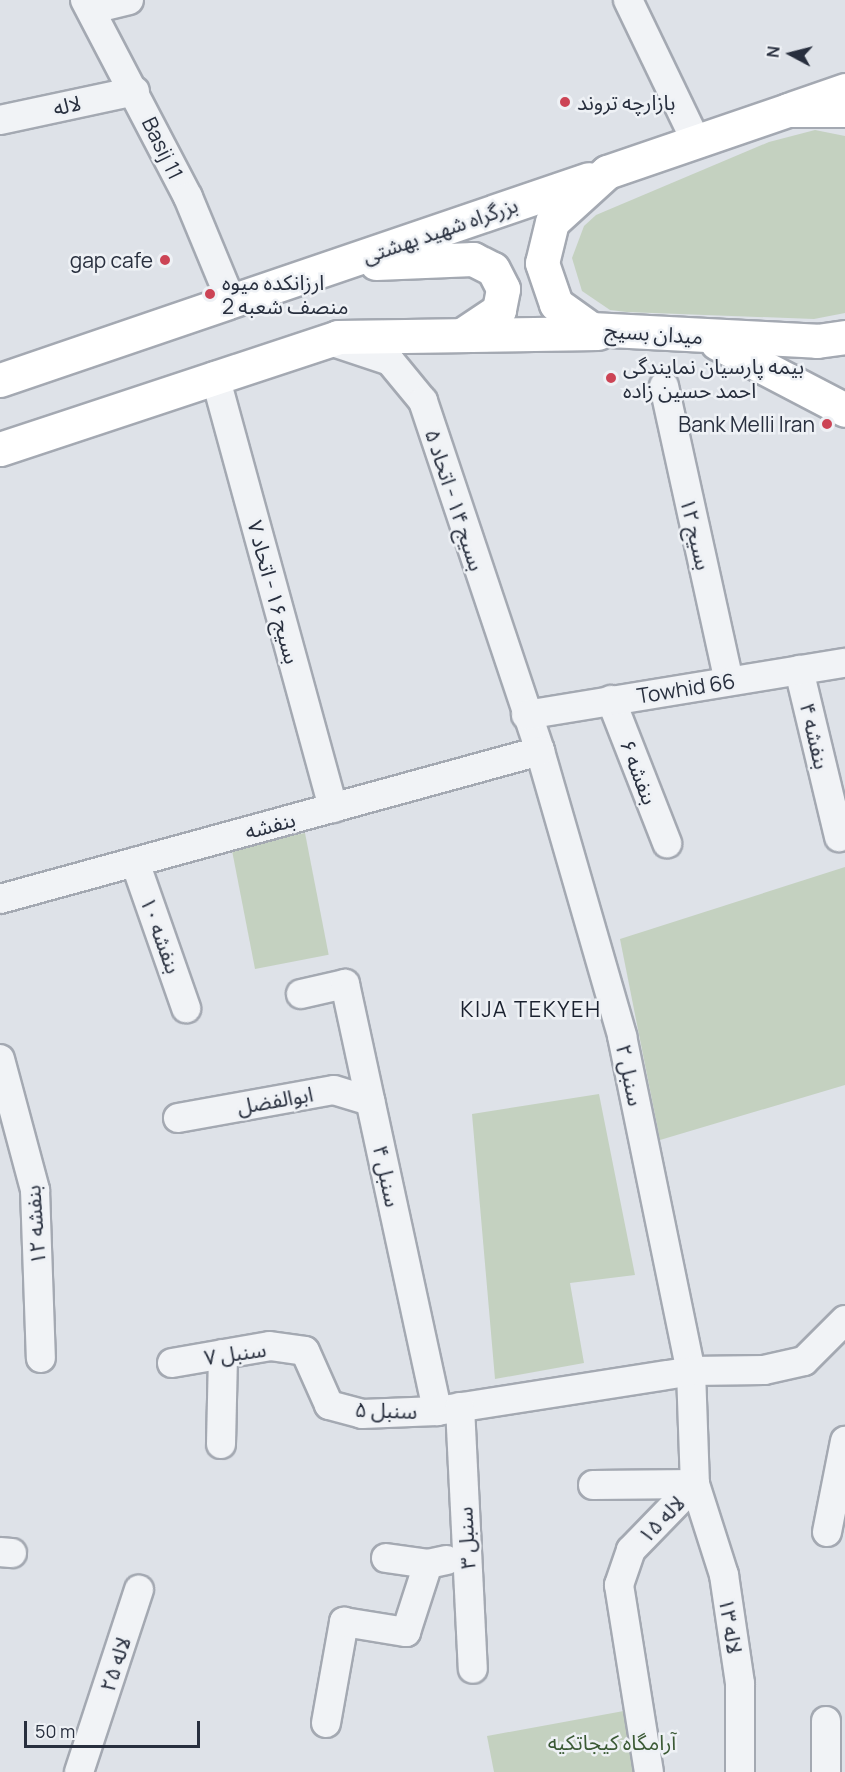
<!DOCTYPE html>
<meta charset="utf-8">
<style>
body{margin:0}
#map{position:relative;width:845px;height:1772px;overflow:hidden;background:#dee2e8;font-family:Manrope,"Noto Sans Arabic",sans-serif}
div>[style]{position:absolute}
.green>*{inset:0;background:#c4d1c0;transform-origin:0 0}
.roads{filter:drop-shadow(2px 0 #a4a9b2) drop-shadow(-2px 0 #a4a9b2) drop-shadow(0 2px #a4a9b2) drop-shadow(0 -2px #a4a9b2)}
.street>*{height:28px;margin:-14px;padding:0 14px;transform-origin:14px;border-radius:14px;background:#f1f3f6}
.primary>*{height:33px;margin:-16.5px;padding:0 16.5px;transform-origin:16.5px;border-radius:16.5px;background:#fff}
.highway>*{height:33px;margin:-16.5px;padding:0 16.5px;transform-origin:16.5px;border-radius:16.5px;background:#fff}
.dots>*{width:16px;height:16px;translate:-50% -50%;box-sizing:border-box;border:3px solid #eef1f5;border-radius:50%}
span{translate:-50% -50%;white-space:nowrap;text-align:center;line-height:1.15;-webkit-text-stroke:5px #eef1f5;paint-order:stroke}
.poi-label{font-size:21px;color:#282f3e}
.left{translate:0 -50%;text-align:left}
.right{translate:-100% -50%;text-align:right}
.street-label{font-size:21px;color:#282f3e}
.park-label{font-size:21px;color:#3b5a35}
.neighbourhood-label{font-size:22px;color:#1a212f;letter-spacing:1.5px}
.north{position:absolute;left:761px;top:24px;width:60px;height:60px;-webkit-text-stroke:4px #eef1f5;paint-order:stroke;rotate:277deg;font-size:16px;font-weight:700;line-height:24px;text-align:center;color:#282f3e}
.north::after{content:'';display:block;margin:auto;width:21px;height:27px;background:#282f3e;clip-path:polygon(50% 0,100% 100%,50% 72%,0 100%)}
.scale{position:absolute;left:24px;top:1721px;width:176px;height:27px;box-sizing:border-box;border:3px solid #282f3e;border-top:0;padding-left:8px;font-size:18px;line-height:21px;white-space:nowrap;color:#282f3e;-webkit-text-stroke:4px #eef1f5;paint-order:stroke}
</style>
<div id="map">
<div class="green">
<i style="clip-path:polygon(815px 130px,845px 136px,845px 313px,814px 319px,627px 312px,610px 310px,582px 291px,572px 258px,584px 226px,596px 215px,769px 142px)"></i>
<i style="left:305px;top:833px;width:124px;height:75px;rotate:79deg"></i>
<i style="clip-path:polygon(845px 867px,845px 1085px,660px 1140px,620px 939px)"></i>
<i style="clip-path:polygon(599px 1094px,635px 1275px,570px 1283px,584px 1363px,495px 1379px,472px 1114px)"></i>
<i style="clip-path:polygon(640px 1708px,650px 1772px,494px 1772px,487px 1736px)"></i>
</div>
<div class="roads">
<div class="street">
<i style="left:85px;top:0;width:222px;rotate:62.4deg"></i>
<i style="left:188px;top:197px;width:113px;rotate:67.5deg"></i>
<i style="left:628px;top:0;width:157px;rotate:64.3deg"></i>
<i style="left:93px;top:9px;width:37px;rotate:-14deg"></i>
<i style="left:0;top:120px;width:138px;rotate:-12.1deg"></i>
<i style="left:336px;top:343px;width:57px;rotate:18.4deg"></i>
<i style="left:390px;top:361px;width:52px;rotate:50.5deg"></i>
<i style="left:423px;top:401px;width:369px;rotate:71.5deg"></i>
<i style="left:540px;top:751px;width:297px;rotate:73.9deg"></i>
<i style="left:622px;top:1036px;width:342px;rotate:78.4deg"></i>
<i style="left:691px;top:1371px;width:113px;rotate:88deg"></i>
<i style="left:695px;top:1484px;width:92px;rotate:134.1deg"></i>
<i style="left:631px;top:1550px;width:37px;rotate:109deg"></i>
<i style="left:619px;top:1585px;width:189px;rotate:80.9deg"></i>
<i style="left:215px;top:376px;width:448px;rotate:74.7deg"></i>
<i style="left:664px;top:386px;width:302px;rotate:77.6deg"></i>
<i style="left:799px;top:670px;width:172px;rotate:76.5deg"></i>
<i style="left:611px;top:700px;width:154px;rotate:68.6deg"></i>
<i style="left:526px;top:715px;width:323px;rotate:-9.3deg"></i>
<i style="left:135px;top:862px;width:155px;rotate:70.7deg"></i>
<i style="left:0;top:899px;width:560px;rotate:-15.33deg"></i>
<i style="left:301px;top:994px;width:45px;rotate:-12.8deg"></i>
<i style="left:345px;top:984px;width:437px;rotate:77.8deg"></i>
<i style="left:0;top:1059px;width:136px;rotate:75deg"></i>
<i style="left:35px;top:1190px;width:168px;rotate:88deg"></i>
<i style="left:178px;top:1118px;width:158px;rotate:-10.2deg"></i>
<i style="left:334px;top:1090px;width:38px;rotate:17deg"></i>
<i style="left:172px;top:1363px;width:99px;rotate:-9.8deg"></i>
<i style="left:270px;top:1346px;width:35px;rotate:8deg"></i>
<i style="left:305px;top:1351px;width:59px;rotate:66deg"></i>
<i style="left:329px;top:1405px;width:34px;rotate:15deg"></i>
<i style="left:362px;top:1414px;width:75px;rotate:-2.3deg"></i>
<i style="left:437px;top:1411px;width:257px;rotate:-8.9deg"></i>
<i style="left:691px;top:1371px;width:73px;rotate:-0.8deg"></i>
<i style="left:764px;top:1370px;width:41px;rotate:-12.7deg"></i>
<i style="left:804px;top:1361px;width:58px;rotate:-45deg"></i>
<i style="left:460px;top:1407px;width:262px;rotate:87.2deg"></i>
<i style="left:221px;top:1444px;width:90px;rotate:-88.7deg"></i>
<i style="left:593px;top:1485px;width:102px;rotate:-0.6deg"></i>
<i style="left:695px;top:1484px;width:96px;rotate:72.3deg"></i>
<i style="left:724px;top:1575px;width:110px;rotate:81.6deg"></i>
<i style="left:740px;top:1684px;width:88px;rotate:90deg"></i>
<i style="left:827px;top:1532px;width:93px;rotate:-78.8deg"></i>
<i style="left:0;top:1552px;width:12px;rotate:5deg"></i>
<i style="left:386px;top:1558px;width:42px;rotate:8.1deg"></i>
<i style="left:428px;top:1564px;width:19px;rotate:-12deg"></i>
<i style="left:326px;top:1723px;width:103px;rotate:-79.9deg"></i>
<i style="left:344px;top:1622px;width:63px;rotate:9.2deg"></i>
<i style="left:406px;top:1632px;width:71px;rotate:-72.1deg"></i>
<i style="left:79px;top:1772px;width:192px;rotate:-71.8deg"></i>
<i style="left:826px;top:1772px;width:51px;rotate:-90deg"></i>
</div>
<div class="primary">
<i style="left:793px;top:108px;width:55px;rotate:-19.1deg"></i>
</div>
<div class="highway">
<i style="left:845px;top:110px;width:57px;rotate:180deg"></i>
<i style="left:788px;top:110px;width:191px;rotate:161.1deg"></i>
<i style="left:607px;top:172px;width:74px;rotate:137.7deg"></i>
<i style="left:552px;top:222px;width:42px;rotate:103.7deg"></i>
<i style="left:542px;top:263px;width:43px;rotate:71.1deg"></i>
<i style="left:556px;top:304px;width:43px;rotate:35.5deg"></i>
<i style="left:591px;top:329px;width:226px;rotate:3deg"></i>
<i style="left:817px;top:341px;width:28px;rotate:-8deg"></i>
<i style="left:376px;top:263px;width:97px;rotate:-2.4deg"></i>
<i style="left:473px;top:259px;width:22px;rotate:27deg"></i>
<i style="left:493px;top:269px;width:22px;rotate:63deg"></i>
<i style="left:503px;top:289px;width:21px;rotate:101deg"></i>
<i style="left:499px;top:310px;width:43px;rotate:146.3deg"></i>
<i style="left:717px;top:343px;width:144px;rotate:27.6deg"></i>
<i style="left:0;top:380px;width:622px;rotate:-18.84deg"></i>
<i style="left:0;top:449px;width:356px;rotate:-18.3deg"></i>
<i style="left:338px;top:337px;width:260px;rotate:-0.9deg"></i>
</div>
</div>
<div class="dots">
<i style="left:565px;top:102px;background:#c45"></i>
<i style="left:165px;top:260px;background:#c45"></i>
<i style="left:210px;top:294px;background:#c45"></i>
<i style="left:611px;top:378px;background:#c45"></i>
<i style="left:827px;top:424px;background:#c45"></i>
</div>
<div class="poi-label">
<span class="left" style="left:577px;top:102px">بازارچه تروند</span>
<span class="right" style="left:153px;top:260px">gap cafe</span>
<span class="left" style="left:222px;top:294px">ارزانکده میوه<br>منصف شعبه 2</span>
<span class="left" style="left:623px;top:378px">بیمه پارسیان نمایندگی<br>احمد حسین زاده</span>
<span class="right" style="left:815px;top:424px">Bank Melli Iran</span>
</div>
<div class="street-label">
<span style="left:67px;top:105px;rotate:-12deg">لاله</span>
<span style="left:163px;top:148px;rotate:64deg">Basij 11</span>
<span style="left:440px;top:230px;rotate:-19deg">بزرگراه شهید بهشتی</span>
<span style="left:654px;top:333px;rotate:4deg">میدان بسیج</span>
<span style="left:455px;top:500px;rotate:72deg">بسیج ۱۴ - اتحاد ۵</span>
<span style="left:696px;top:534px;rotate:77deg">بسیج ۱۲</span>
<span style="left:274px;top:592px;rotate:75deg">بسیج ۱۶ - اتحاد ۷</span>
<span style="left:686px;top:688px;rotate:-9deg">Towhid 66</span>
<span style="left:815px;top:736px;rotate:77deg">بنفشه ۴</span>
<span style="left:639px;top:772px;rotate:69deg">بنفشه ۶</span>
<span style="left:270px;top:825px;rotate:-15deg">بنفشه</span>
<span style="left:161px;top:935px;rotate:70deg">بنفشه ۱۰</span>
<span style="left:630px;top:1075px;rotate:78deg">سنبل ۲</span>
<span style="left:275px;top:1100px;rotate:-10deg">ابوالفضل</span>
<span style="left:387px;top:1176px;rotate:78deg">سنبل ۴</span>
<span style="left:35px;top:1225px;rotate:-94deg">بنفشه ۱۲</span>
<span style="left:235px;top:1353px;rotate:-8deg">سنبل ۷</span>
<span style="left:386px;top:1410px;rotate:2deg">سنبل ۵</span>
<span style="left:661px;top:1519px;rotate:-46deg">لاله ۱۵</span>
<span style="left:466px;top:1538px;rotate:-93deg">سنبل ۳</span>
<span style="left:731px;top:1626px;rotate:81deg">لاله ۱۳</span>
<span style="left:115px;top:1664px;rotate:-72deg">لاله ۲۵</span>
</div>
<div class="park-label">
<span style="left:612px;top:1742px">آرامگاه کیجاتکیه</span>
</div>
<div class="neighbourhood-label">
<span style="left:531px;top:1010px">KIJA TEKYEH</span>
</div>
<div class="north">N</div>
<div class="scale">50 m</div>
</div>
